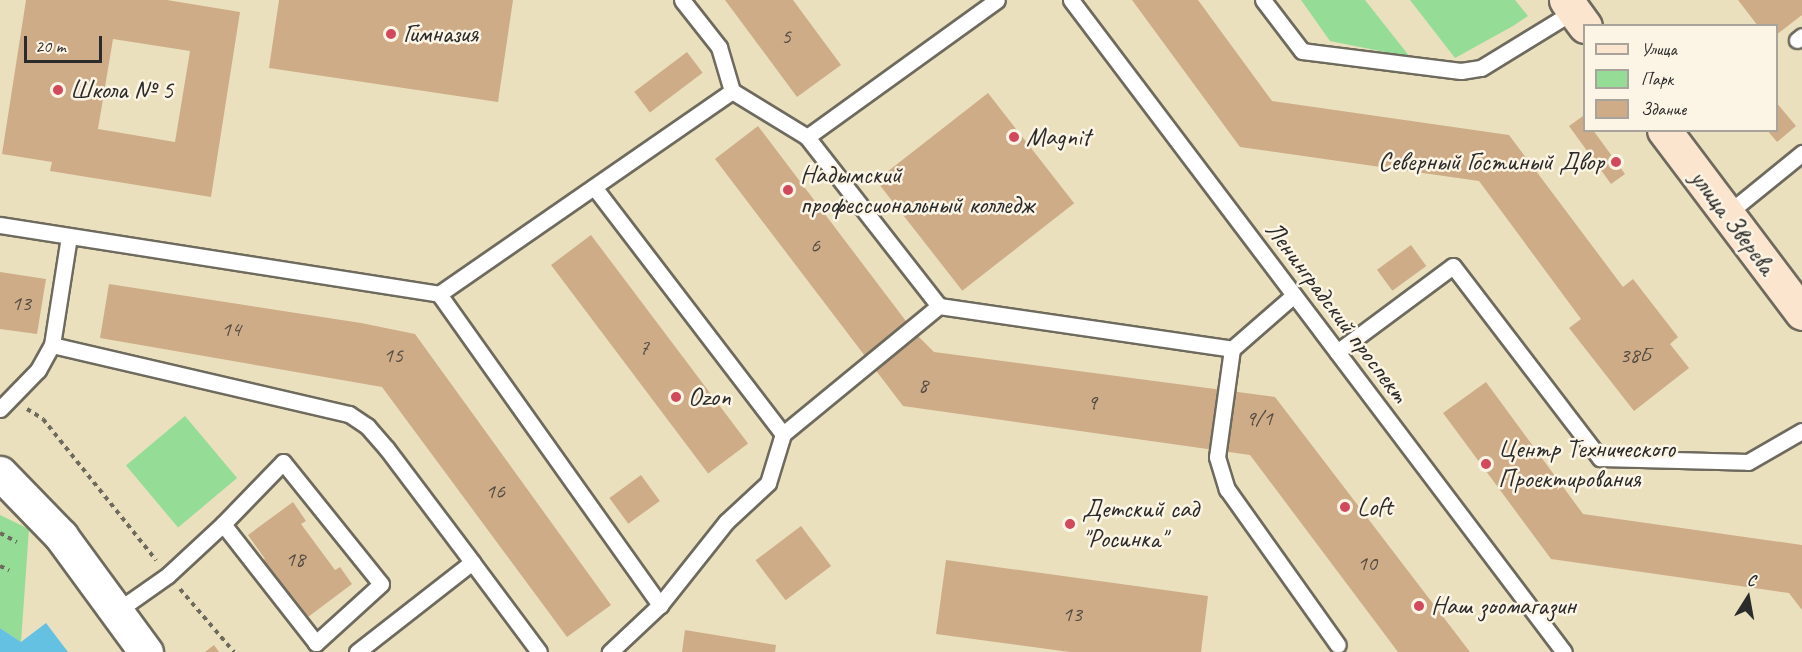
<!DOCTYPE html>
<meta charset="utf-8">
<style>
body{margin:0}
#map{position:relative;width:1802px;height:652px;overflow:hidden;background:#eae0bd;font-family:Caveat,sans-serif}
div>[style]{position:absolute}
.green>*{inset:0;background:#95dc96;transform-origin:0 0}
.water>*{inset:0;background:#64c1e2}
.building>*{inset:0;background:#cfac88;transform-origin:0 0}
.path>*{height:4px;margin-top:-2px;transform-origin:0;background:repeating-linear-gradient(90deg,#6e6a5e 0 4.5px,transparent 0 9px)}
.roads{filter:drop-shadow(2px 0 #6e6a5e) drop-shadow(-2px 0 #6e6a5e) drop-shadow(0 2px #6e6a5e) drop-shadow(0 -2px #6e6a5e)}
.service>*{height:15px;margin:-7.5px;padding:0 7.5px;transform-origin:7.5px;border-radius:7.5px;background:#fff}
.tertiary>*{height:33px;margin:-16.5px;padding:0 16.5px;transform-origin:16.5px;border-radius:16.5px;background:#fff}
.secondary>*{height:33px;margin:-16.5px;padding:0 16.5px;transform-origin:16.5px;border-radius:16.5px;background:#fce5cf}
.dots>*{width:16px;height:16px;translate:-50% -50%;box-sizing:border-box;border:3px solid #fcf5e5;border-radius:50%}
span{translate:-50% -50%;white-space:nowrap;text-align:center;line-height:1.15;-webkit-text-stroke:5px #fcf5e5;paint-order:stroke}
.number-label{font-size:22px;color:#544b42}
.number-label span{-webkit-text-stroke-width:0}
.poi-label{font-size:26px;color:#2b2b2b}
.left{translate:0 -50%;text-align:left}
.right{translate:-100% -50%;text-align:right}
.street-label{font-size:26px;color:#2b2b2b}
.legend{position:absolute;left:1583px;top:24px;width:195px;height:108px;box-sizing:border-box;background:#fcf5e5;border:2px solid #a8a49b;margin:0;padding:8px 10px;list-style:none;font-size:18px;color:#2b2b2b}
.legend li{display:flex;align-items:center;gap:12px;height:30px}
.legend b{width:30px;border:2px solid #a8a49b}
.north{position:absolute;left:1718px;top:568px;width:60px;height:60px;-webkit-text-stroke:4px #fcf5e5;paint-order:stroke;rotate:11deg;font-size:16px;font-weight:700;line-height:24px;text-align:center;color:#2b2b2b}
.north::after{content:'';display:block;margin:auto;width:21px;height:27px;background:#2b2b2b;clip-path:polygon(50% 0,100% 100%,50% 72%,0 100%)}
.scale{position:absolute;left:24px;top:36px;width:78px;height:27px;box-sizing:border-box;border:3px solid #2b2b2b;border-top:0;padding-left:8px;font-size:18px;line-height:21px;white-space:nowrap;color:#2b2b2b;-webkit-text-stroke:4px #fcf5e5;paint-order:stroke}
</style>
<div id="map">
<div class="green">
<i style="clip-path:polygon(1301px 0,1365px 0,1410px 57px,1330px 41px)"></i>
<i style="clip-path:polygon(1410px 0,1515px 0,1528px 16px,1513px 26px,1455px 58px)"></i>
<i style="left:185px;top:416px;width:81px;height:77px;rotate:50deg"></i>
<i style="clip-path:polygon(0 515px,29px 529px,21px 642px,0 628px)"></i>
</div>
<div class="water">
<i style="clip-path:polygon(46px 623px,68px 652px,0 652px,0 628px,21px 642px)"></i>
</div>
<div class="building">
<i style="clip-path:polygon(evenodd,26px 0,167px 0,240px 12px,211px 197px,50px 171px,52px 162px,2px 154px,26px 0,113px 39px,190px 51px,175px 142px,98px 129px,113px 39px)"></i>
<i style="clip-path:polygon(279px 0,513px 0,498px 102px,269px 68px)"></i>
<i style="clip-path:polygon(725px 0,793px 0,841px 65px,797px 97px)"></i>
<i style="clip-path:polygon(1132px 0,1198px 0,1272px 101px,1509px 135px,1623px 287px,1633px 279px,1678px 337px,1670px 344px,1689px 368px,1634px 411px,1569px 328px,1581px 319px,1479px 181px,1240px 147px)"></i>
<i style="clip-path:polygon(1738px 0,1802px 0,1802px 15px,1776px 35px,1776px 26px,1758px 26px)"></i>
<i style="left:687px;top:52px;width:26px;height:66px;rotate:53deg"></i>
<i style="left:988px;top:93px;width:140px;height:142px;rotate:52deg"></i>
<i style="clip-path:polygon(1776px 102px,1796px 126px,1777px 142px,1767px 130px,1776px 130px)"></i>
<i style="clip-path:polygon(1583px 116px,1584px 130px,1593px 130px,1625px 174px,1611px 184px,1569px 126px)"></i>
<i style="clip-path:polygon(758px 126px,915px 333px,934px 352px,1275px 397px,1470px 652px,1398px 652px,1250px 455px,903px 406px,715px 159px)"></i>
<i style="left:591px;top:235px;width:261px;height:50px;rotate:53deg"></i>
<i style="left:1411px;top:245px;width:26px;height:42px;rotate:54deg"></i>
<i style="clip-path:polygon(0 272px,46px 279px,37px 334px,0 329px)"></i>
<i style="clip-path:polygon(109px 284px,361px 323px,415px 334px,611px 605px,567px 637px,382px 387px,100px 338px)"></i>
<i style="clip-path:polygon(1486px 382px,1583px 514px,1802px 545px,1802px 610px,1789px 593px,1551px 559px,1443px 413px)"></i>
<i style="left:641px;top:475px;width:32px;height:39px;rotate:54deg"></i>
<i style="clip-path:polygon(293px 502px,306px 521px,301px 524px,335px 570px,340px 567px,352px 584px,308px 617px,293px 597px,289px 600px,260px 561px,265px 559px,248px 535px)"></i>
<i style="left:801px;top:526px;width:50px;height:57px;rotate:53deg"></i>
<i style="clip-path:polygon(946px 560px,1208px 596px,1201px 652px,1070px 652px,936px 634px)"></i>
<i style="clip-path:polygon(685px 630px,776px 645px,775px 652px,682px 652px)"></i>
<i style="clip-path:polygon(214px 645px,219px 652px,205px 652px)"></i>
</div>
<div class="path">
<i style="left:27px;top:409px;width:19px;rotate:32deg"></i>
<i style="left:43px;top:419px;width:181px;rotate:51.3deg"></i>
<i style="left:0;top:533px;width:19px;rotate:28deg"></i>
<i style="left:0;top:566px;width:10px;rotate:24deg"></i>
<i style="left:180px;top:589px;width:83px;rotate:49.4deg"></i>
</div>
<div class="roads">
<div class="service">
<i style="left:682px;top:0;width:60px;rotate:51.8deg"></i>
<i style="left:719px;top:47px;width:46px;rotate:73.5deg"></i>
<i style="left:1071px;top:0;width:817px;rotate:52.91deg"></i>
<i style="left:1263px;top:0;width:64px;rotate:52.6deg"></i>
<i style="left:1302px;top:51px;width:160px;rotate:7.2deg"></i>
<i style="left:1461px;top:71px;width:20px;rotate:-9deg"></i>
<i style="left:1481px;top:68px;width:109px;rotate:-31.5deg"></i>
<i style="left:1797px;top:40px;width:6px;rotate:-39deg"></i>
<i style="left:807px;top:137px;width:214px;rotate:52deg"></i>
<i style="left:939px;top:306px;width:296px;rotate:8.3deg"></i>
<i style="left:1232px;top:349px;width:82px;rotate:-41.1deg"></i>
<i style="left:594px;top:187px;width:311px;rotate:52.6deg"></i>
<i style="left:783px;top:434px;width:51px;rotate:107deg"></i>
<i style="left:768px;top:483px;width:57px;rotate:137.1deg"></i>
<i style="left:726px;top:522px;width:106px;rotate:128.5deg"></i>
<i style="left:1727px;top:214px;width:97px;rotate:-39.1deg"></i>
<i style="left:0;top:225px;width:444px;rotate:8.9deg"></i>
<i style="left:439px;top:294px;width:356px;rotate:-34.7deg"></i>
<i style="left:732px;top:91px;width:88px;rotate:31.5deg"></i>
<i style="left:807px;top:137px;width:234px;rotate:-35.8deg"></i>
<i style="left:439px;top:294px;width:382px;rotate:54.6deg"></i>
<i style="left:660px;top:605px;width:69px;rotate:136.8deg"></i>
<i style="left:52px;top:345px;width:305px;rotate:13.1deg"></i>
<i style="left:349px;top:414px;width:22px;rotate:34deg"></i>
<i style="left:367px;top:426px;width:30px;rotate:49deg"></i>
<i style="left:387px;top:449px;width:141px;rotate:53deg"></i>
<i style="left:1232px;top:349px;width:109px;rotate:97.9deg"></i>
<i style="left:1217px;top:457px;width:34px;rotate:73deg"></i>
<i style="left:1227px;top:489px;width:191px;rotate:54.6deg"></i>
<i style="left:1337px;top:352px;width:144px;rotate:-36.6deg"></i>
<i style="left:1453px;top:266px;width:242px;rotate:52.6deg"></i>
<i style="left:1600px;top:458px;width:148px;rotate:1.5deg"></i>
<i style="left:1748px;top:462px;width:62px;rotate:-29.9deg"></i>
<i style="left:0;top:409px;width:54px;rotate:-45.7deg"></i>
<i style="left:38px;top:370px;width:29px;rotate:-61deg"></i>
<i style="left:52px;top:345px;width:109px;rotate:-81.1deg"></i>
<i style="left:783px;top:434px;width:202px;rotate:-39.4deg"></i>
<i style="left:117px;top:611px;width:62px;rotate:-35.2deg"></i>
<i style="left:168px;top:575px;width:75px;rotate:-42.8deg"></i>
<i style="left:223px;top:524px;width:86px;rotate:-45.9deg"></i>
<i style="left:283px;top:462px;width:156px;rotate:51.2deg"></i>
<i style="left:381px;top:584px;width:88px;rotate:137.8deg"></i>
<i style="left:316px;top:643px;width:151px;rotate:-128deg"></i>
<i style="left:357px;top:652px;width:146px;rotate:-38deg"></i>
<i style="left:472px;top:562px;width:112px;rotate:53.3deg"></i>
</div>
<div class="tertiary">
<i style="left:0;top:473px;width:88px;rotate:45.9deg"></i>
<i style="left:61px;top:536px;width:144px;rotate:53.8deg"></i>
</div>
<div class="secondary">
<i style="left:1566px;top:0;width:32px;rotate:54deg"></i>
<i style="left:1664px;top:130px;width:229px;rotate:53deg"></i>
</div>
</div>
<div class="dots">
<i style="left:391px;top:34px;background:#d1495b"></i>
<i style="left:58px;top:90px;background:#d1495b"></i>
<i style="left:1014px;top:137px;background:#d1495b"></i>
<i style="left:1616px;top:162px;background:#d1495b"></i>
<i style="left:788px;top:190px;background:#d1495b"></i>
<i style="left:676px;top:397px;background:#d1495b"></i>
<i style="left:1486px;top:464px;background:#d1495b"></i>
<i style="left:1345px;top:507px;background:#d1495b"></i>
<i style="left:1070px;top:524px;background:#d1495b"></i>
<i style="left:1419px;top:606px;background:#d1495b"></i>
</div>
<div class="number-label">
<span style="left:786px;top:37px">5</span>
<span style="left:815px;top:246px">6</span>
<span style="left:21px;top:304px">13</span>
<span style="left:231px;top:330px">14</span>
<span style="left:644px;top:348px">7</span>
<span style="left:393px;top:356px">15</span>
<span style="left:1635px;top:356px">38Б</span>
<span style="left:923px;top:386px">8</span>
<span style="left:1092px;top:403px">9</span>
<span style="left:1259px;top:419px">9/1</span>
<span style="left:495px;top:492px">16</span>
<span style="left:295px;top:560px">18</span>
<span style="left:1367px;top:564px">10</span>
<span style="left:1072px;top:615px">13</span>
</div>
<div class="poi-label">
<span class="left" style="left:403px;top:34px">Гимназия</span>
<span class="left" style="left:70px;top:90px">Школа № 5</span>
<span class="left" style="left:1026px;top:137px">Magnit</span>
<span class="right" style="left:1604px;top:162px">Северный Гостиный Двор</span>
<span class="left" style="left:800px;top:190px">Надымский<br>профессиональный колледж</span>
<span class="left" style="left:688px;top:397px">Ozon</span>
<span class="left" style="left:1498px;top:464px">Центр Технического<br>Проектирования</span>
<span class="left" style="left:1357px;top:507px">Loft</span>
<span class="left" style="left:1082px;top:524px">Детский сад<br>"Росинка"</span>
<span class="left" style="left:1431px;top:606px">Наш зоомагазин</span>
</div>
<div class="street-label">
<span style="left:1733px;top:222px;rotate:53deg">улица Зверева</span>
<span style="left:1337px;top:312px;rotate:53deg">Ленинградский проспект</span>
</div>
<ul class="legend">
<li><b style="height:8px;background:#fce5cf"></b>Улица</li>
<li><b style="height:16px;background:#95dc96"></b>Парк</li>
<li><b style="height:16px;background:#cfac88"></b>Здание</li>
</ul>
<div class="north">С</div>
<div class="scale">20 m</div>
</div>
